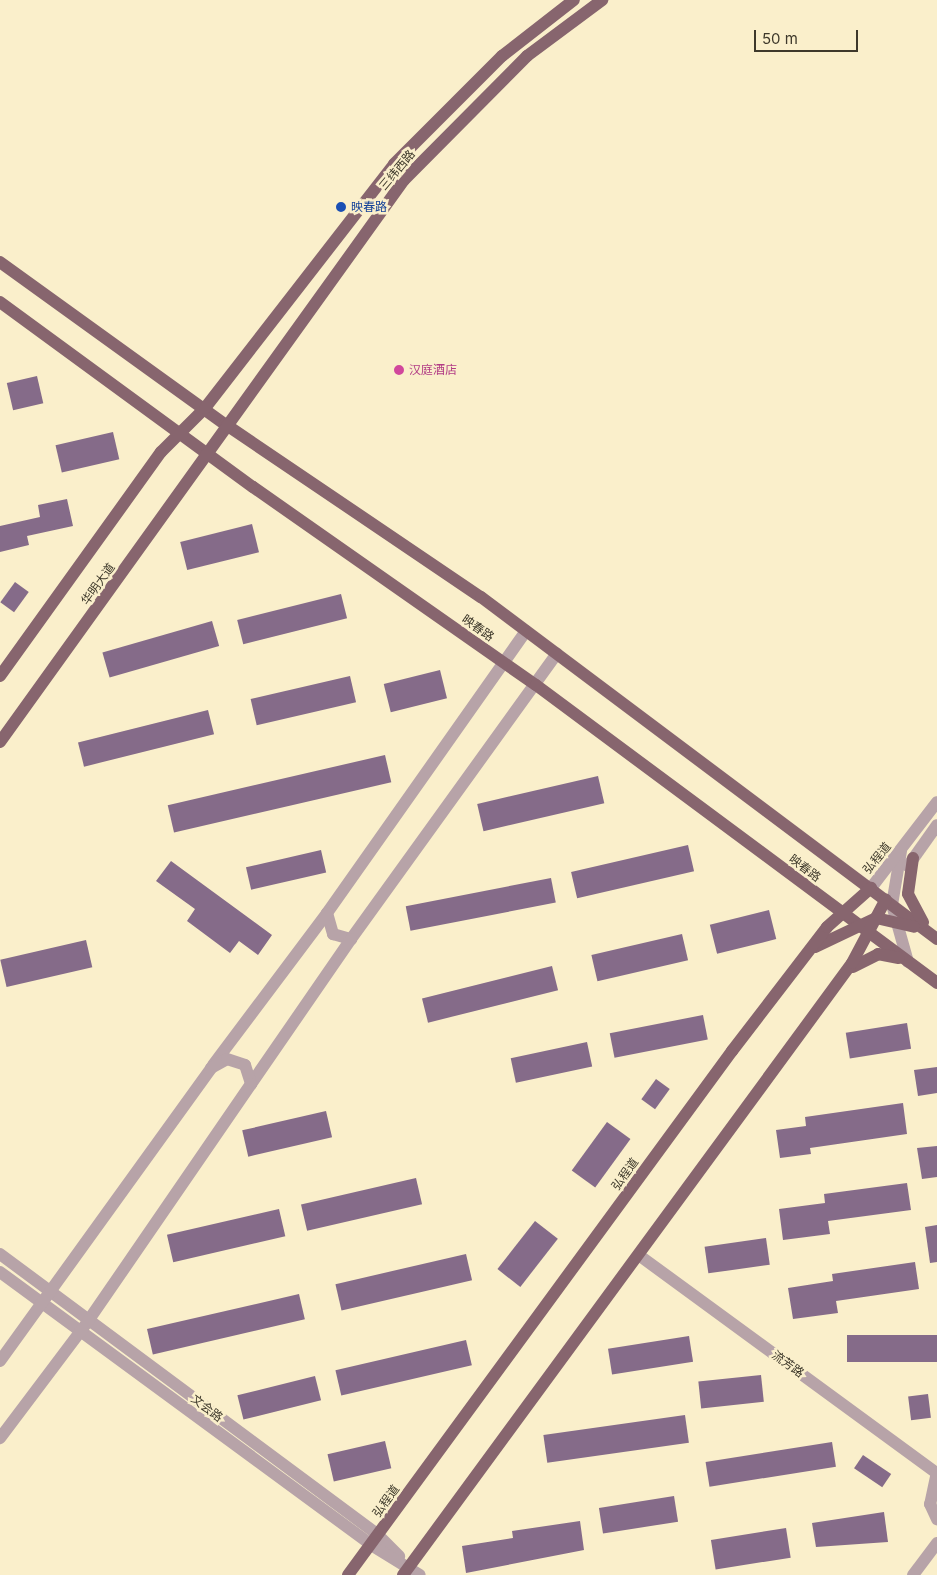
<!DOCTYPE html>
<meta charset="utf-8">
<style>
body{margin:0}
#map{position:relative;width:937px;height:1575px;overflow:hidden;background:#faefcb;font-family:Inter,"Noto Sans SC",sans-serif}
div>[style]{position:absolute}
.building>*{inset:0;background:#856b89;transform-origin:0 0}
.minor>*{height:12px;margin:-6px;padding:0 6px;transform-origin:6px;border-radius:6px;background:#b7a3a8}
.major>*{height:12px;margin:-6px;padding:0 6px;transform-origin:6px;border-radius:6px;background:#87656e}
.dots>*{width:14px;height:14px;translate:-50% -50%;box-sizing:border-box;border:2px solid #faefcb;border-radius:50%}
span{translate:-50% -50%;white-space:nowrap;text-align:center;line-height:1.15;-webkit-text-stroke:5px #faefcb;paint-order:stroke}
.street-label{font-size:12px;color:#3e392b}
.transit-label{font-size:12px;color:#164399}
.left{translate:0 -50%;text-align:left}
.hotel-label{font-size:12px;color:#b23c85}
.scale{position:absolute;left:754px;top:30px;width:104px;height:22px;box-sizing:border-box;border:2px solid #3e392b;border-top:0;padding-left:6px;font-size:15px;line-height:18px;white-space:nowrap;color:#3e392b;-webkit-text-stroke:4px #faefcb;paint-order:stroke}
</style>
<div id="map">
<div class="building">
<i style="left:37px;top:376px;width:28px;height:31px;rotate:77deg"></i>
<i style="left:113px;top:432px;width:28px;height:59px;rotate:77deg"></i>
<i style="clip-path:polygon(67px 499px,73px 526px,27px 536px,29px 545px,0 552px,0 526px,40px 517px,38px 505px)"></i>
<i style="left:252px;top:524px;width:29px;height:74px;rotate:76deg"></i>
<i style="left:15px;top:582px;width:17px;height:25px;rotate:36deg"></i>
<i style="left:341px;top:594px;width:25px;height:107px;rotate:76deg"></i>
<i style="left:212px;top:621px;width:26px;height:114px;rotate:74deg"></i>
<i style="left:440px;top:670px;width:29px;height:58px;rotate:76deg"></i>
<i style="left:350px;top:676px;width:27px;height:102px;rotate:77deg"></i>
<i style="left:208px;top:710px;width:25px;height:134px;rotate:76deg"></i>
<i style="left:385px;top:755px;width:28px;height:223px;rotate:77deg"></i>
<i style="left:598px;top:776px;width:28px;height:124px;rotate:77deg"></i>
<i style="left:688px;top:845px;width:27px;height:120px;rotate:77deg"></i>
<i style="left:321px;top:850px;width:23px;height:77px;rotate:77deg"></i>
<i style="clip-path:polygon(171px 861px,272px 935px,258px 955px,239px 941px,230px 953px,187px 921px,195px 909px,156px 881px)"></i>
<i style="left:551px;top:878px;width:25px;height:148px;rotate:79deg"></i>
<i style="left:769px;top:910px;width:30px;height:61px;rotate:76deg"></i>
<i style="left:682px;top:934px;width:27px;height:93px;rotate:77deg"></i>
<i style="left:86px;top:940px;width:28px;height:88px;rotate:77deg"></i>
<i style="left:552px;top:966px;width:25px;height:134px;rotate:76deg"></i>
<i style="left:703px;top:1015px;width:25px;height:95px;rotate:79deg"></i>
<i style="left:907px;top:1023px;width:26px;height:62px;rotate:81deg"></i>
<i style="left:587px;top:1042px;width:25px;height:78px;rotate:78deg"></i>
<i style="clip-path:polygon(937px 1067px,937px 1093px,918px 1096px,914px 1070px)"></i>
<i style="left:656px;top:1079px;width:17px;height:25px;rotate:36deg"></i>
<i style="clip-path:polygon(903px 1103px,907px 1134px,810px 1148px,811px 1154px,780px 1158px,776px 1130px,806px 1126px,805px 1117px)"></i>
<i style="left:326px;top:1111px;width:27px;height:86px;rotate:77deg"></i>
<i style="left:607px;top:1122px;width:29px;height:60px;rotate:36deg"></i>
<i style="clip-path:polygon(937px 1146px,937px 1177px,922px 1179px,917px 1148px)"></i>
<i style="left:416px;top:1178px;width:27px;height:118px;rotate:77deg"></i>
<i style="clip-path:polygon(907px 1183px,911px 1210px,828px 1221px,830px 1234px,783px 1240px,779px 1209px,825px 1203px,824px 1194px)"></i>
<i style="left:279px;top:1209px;width:28px;height:115px;rotate:77deg"></i>
<i style="left:535px;top:1221px;width:29px;height:61px;rotate:38deg"></i>
<i style="clip-path:polygon(937px 1225px,937px 1262px,930px 1263px,925px 1227px)"></i>
<i style="left:766px;top:1238px;width:27px;height:62px;rotate:82deg"></i>
<i style="left:466px;top:1254px;width:27px;height:134px;rotate:77deg"></i>
<i style="clip-path:polygon(915px 1262px,919px 1289px,836px 1301px,838px 1313px,793px 1319px,788px 1288px,833px 1281px,832px 1274px)"></i>
<i style="left:299px;top:1294px;width:26px;height:156px;rotate:77deg"></i>
<i style="left:937px;top:1335px;width:27px;height:90px;rotate:90deg"></i>
<i style="left:689px;top:1336px;width:26px;height:82px;rotate:81deg"></i>
<i style="left:466px;top:1340px;width:26px;height:134px;rotate:77deg"></i>
<i style="left:761px;top:1375px;width:27px;height:63px;rotate:84deg"></i>
<i style="left:315px;top:1376px;width:25px;height:80px;rotate:76deg"></i>
<i style="left:928px;top:1394px;width:24px;height:20px;rotate:83deg"></i>
<i style="left:685px;top:1415px;width:28px;height:143px;rotate:82deg"></i>
<i style="left:385px;top:1441px;width:28px;height:59px;rotate:77deg"></i>
<i style="left:832px;top:1442px;width:25px;height:128px;rotate:81deg"></i>
<i style="left:863px;top:1455px;width:34px;height:16px;rotate:34deg"></i>
<i style="left:674px;top:1496px;width:26px;height:76px;rotate:81deg"></i>
<i style="clip-path:polygon(884px 1512px,888px 1542px,816px 1547px,812px 1523px)"></i>
<i style="clip-path:polygon(580px 1521px,584px 1550px,466px 1573px,462px 1546px,513px 1538px,512px 1531px)"></i>
<i style="left:786px;top:1528px;width:30px;height:76px;rotate:81deg"></i>
</div>
<div class="minor">
<i style="left:526px;top:631px;width:345px;rotate:125.2deg"></i>
<i style="left:327px;top:913px;width:22px;rotate:74deg"></i>
<i style="left:333px;top:934px;width:19px;rotate:16deg"></i>
<i style="left:351px;top:939px;width:352px;rotate:-54.2deg"></i>
<i style="left:901px;top:851px;width:55px;rotate:99.5deg"></i>
<i style="left:892px;top:905px;width:59px;rotate:74.3deg"></i>
<i style="left:908px;top:866px;width:50px;rotate:-54.7deg"></i>
<i style="left:871px;top:888px;width:108px;rotate:-52.5deg"></i>
<i style="left:213px;top:1065px;width:190px;rotate:-53.1deg"></i>
<i style="left:251px;top:1084px;width:176px;rotate:-55.4deg"></i>
<i style="left:0;top:1254px;width:471px;rotate:36.6deg"></i>
<i style="left:378px;top:1535px;width:30px;rotate:45deg"></i>
<i style="left:640px;top:1256px;width:367px;rotate:36.2deg"></i>
<i style="left:0;top:1272px;width:461px;rotate:36.3deg"></i>
<i style="left:371px;top:1545px;width:57px;rotate:31.5deg"></i>
<i style="left:0;top:1361px;width:361px;rotate:-54.2deg"></i>
<i style="left:211px;top:1068px;width:18px;rotate:-29deg"></i>
<i style="left:227px;top:1059px;width:19px;rotate:18deg"></i>
<i style="left:245px;top:1065px;width:20px;rotate:72deg"></i>
<i style="left:251px;top:1084px;width:286px;rotate:124.5deg"></i>
<i style="left:89px;top:1320px;width:148px;rotate:127deg"></i>
<i style="left:937px;top:1472px;width:33px;rotate:102deg"></i>
<i style="left:930px;top:1504px;width:17px;rotate:65deg"></i>
<i style="left:913px;top:1575px;width:40px;rotate:-53deg"></i>
</div>
<div class="major">
<i style="left:0;top:262px;width:277px;rotate:35.8deg"></i>
<i style="left:225px;top:424px;width:309px;rotate:34.1deg"></i>
<i style="left:481px;top:597px;width:570px;rotate:36.87deg"></i>
<i style="left:0;top:302px;width:313px;rotate:36.2deg"></i>
<i style="left:253px;top:487px;width:345px;rotate:35deg"></i>
<i style="left:536px;top:685px;width:500px;rotate:36.6deg"></i>
<i style="left:0;top:676px;width:276px;rotate:-54.3deg"></i>
<i style="left:161px;top:452px;width:62px;rotate:-45deg"></i>
<i style="left:205px;top:408px;width:309px;rotate:-52.2deg"></i>
<i style="left:394px;top:164px;width:153px;rotate:-45deg"></i>
<i style="left:502px;top:56px;width:91px;rotate:-37.9deg"></i>
<i style="left:0;top:742px;width:692px;rotate:-54.29deg"></i>
<i style="left:404px;top:180px;width:175px;rotate:-45.2deg"></i>
<i style="left:527px;top:56px;width:94px;rotate:-36.7deg"></i>
<i style="left:913px;top:858px;width:36px;rotate:98deg"></i>
<i style="left:908px;top:894px;width:32px;rotate:62deg"></i>
<i style="left:815px;top:947px;width:68px;rotate:-25.4deg"></i>
<i style="left:876px;top:918px;width:39px;rotate:13deg"></i>
<i style="left:853px;top:967px;width:28px;rotate:-27deg"></i>
<i style="left:878px;top:954px;width:21px;rotate:11deg"></i>
<i style="left:348px;top:1575px;width:650px;rotate:-53.77deg"></i>
<i style="left:732px;top:1051px;width:156px;rotate:-52.5deg"></i>
<i style="left:827px;top:927px;width:59px;rotate:-41.6deg"></i>
<i style="left:403px;top:1575px;width:759px;rotate:-53.73deg"></i>
<i style="left:852px;top:963px;width:72px;rotate:-62deg"></i>
</div>
<div class="dots">
<i style="left:341px;top:207px;background:#1a4fb4"></i>
<i style="left:399px;top:370px;background:#d1479c"></i>
</div>
<div class="street-label">
<span style="left:397px;top:170px;rotate:-50deg">三纬西路</span>
<span style="left:98px;top:584px;rotate:-54deg">华明大道</span>
<span style="left:478px;top:628px;rotate:35deg">映春路</span>
<span style="left:877px;top:858px;rotate:-51deg">弘程道</span>
<span style="left:805px;top:868px;rotate:37deg">映春路</span>
<span style="left:625px;top:1174px;rotate:-54deg">弘程道</span>
<span style="left:788px;top:1364px;rotate:36deg">流芳路</span>
<span style="left:207px;top:1408px;rotate:37deg">文会路</span>
<span style="left:386px;top:1501px;rotate:-54deg">弘程道</span>
</div>
<div class="transit-label">
<span class="left" style="left:351px;top:207px">映春路</span>
</div>
<div class="hotel-label">
<span class="left" style="left:409px;top:370px">汉庭酒店</span>
</div>
<div class="scale">50 m</div>
</div>
